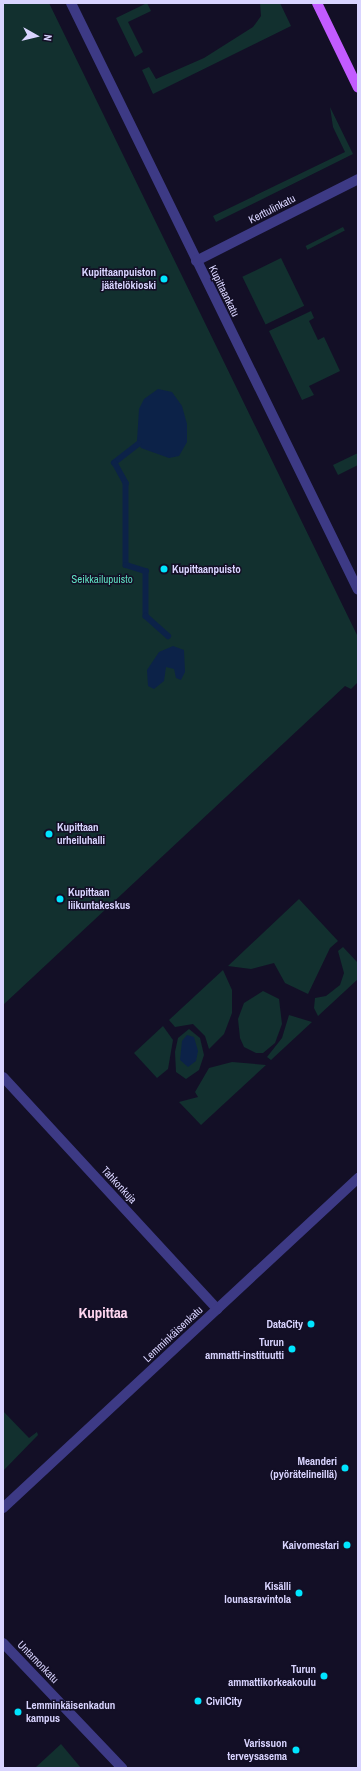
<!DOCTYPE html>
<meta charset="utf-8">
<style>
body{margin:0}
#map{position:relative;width:361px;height:1771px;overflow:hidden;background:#130f26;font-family:"Archivo Narrow",sans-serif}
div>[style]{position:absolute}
.green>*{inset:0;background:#12302f;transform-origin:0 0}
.water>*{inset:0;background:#0c2248}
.stream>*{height:5.5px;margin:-2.75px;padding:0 2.75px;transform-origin:2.75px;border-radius:2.75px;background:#0c2248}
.minor>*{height:10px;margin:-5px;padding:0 5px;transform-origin:5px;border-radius:5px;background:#3d3a85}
.major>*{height:10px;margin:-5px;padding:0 5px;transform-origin:5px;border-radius:5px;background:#c25bff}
.dots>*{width:11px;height:11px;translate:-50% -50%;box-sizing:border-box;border:2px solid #130f26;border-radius:50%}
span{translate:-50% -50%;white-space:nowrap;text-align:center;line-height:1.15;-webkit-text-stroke:3px #130f26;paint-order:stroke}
.street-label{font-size:11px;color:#d9d4ff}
.poi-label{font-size:11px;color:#d9d4ff;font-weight:700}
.right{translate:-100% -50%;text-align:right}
.left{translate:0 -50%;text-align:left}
.park-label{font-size:11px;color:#5fe0c0}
.district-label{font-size:15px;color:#ffd6f0;font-weight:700}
.frame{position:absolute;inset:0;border:4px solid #d9d4ff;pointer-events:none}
.north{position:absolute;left:16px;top:16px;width:40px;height:40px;-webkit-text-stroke:3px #130f26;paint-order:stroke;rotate:98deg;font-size:11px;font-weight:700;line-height:16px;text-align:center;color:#d9d4ff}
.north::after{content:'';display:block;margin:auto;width:14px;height:18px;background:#d9d4ff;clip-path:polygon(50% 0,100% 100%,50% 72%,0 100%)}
</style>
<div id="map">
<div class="green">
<i style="clip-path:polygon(3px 3px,49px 3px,358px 637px,358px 682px,351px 689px,345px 686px,3px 1005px)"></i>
<i style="clip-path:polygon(147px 3px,151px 11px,128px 22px,143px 52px,135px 57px,116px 18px)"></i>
<i style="clip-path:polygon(260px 3px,280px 3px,291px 26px,153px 94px,142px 70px,149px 67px,156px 79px,204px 58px,253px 27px,261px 16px)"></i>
<i style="clip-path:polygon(330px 107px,353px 154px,216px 222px,213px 216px,345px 152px,333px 127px)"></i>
<i style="left:343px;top:227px;width:4px;height:42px;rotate:63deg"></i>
<i style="left:281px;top:258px;width:53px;height:43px;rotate:64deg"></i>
<i style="clip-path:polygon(311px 311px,314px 318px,309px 321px,318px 340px,324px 337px,340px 371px,309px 386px,314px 395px,302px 400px,269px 331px)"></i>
<i style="clip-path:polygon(358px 453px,358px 465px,338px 475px,333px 465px)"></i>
<i style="clip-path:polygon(299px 899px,338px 941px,330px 948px,308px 994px,285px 983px,274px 963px,251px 969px,228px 966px)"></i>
<i style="clip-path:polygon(343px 947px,358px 963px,358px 979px,318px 1016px,314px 1008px,315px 998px,326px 996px,340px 985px,344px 973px,338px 951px)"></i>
<i style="clip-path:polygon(223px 970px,232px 990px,232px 1013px,224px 1034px,209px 1049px,205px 1036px,193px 1024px,175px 1027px,169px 1020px)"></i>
<i style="clip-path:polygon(263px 991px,279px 999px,282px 1024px,275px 1043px,263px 1053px,256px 1053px,244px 1047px,240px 1038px,238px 1019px,244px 1003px)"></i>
<i style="clip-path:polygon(289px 1015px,312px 1022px,271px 1060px,267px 1057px,282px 1038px)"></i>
<i style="clip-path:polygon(163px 1026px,173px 1040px,168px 1069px,157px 1078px,134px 1053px)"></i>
<i style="clip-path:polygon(189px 1029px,200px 1038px,204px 1055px,199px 1070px,186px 1079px,176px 1072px,175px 1052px,178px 1038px)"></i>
<i style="clip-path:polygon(232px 1062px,266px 1065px,201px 1125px,179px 1102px,198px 1097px,195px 1092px,209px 1068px)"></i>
<i style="clip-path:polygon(3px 1411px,29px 1438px,37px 1432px,38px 1435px,3px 1471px)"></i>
<i style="clip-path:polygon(61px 1744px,81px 1768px,35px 1768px)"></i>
</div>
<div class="water">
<i style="clip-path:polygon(158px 389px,172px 392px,182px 406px,187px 424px,187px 442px,179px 456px,169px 458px,141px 448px,137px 441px,139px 409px,144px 399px)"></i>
<i style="clip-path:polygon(173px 646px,184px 650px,185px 672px,181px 680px,176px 678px,174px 669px,166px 667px,164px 681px,154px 689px,148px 686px,147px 670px,159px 652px)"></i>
<i style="clip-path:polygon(187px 1035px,194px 1037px,198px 1051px,196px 1061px,188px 1067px,180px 1060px,182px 1041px)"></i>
</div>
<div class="stream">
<i style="left:139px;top:444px;width:31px;rotate:142deg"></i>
<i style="left:115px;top:463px;width:23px;rotate:61deg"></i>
<i style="left:126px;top:483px;width:82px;rotate:90deg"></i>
<i style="left:126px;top:565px;width:21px;rotate:17deg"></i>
<i style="left:146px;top:571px;width:45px;rotate:90deg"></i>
<i style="left:146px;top:616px;width:30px;rotate:42deg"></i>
</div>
<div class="minor">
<i style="left:71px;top:3px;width:653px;rotate:63.94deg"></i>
<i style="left:196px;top:261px;width:182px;rotate:-26.8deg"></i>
<i style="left:3px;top:1077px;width:316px;rotate:47.3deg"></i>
<i style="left:3px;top:1508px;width:485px;rotate:-42.9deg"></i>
<i style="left:3px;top:1643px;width:173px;rotate:46.4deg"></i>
</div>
<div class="major">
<i style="left:317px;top:3px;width:94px;rotate:64.2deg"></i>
</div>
<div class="dots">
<i style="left:164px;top:279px;background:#00e5ff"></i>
<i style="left:164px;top:569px;background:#00e5ff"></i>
<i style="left:49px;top:834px;background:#00e5ff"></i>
<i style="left:60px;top:899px;background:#00e5ff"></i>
<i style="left:311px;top:1324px;background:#00e5ff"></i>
<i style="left:292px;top:1349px;background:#00e5ff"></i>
<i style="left:345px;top:1468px;background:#00e5ff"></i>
<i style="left:347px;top:1545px;background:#00e5ff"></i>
<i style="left:299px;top:1593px;background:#00e5ff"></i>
<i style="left:324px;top:1676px;background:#00e5ff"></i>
<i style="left:198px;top:1701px;background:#00e5ff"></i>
<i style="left:18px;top:1712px;background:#00e5ff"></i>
<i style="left:296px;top:1750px;background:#00e5ff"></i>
</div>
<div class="street-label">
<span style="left:272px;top:209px;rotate:-27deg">Kerttulinkatu</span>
<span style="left:224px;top:291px;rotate:64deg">Kupittaankatu</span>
<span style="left:119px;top:1185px;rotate:47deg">Tahkonkuja</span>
<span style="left:173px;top:1334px;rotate:-43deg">Lemminkäisenkatu</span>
<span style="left:38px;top:1662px;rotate:46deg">Untamonkatu</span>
</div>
<div class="poi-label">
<span class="right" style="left:156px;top:279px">Kupittaanpuiston<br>jäätelökioski</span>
<span class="left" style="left:172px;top:569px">Kupittaanpuisto</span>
<span class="left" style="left:57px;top:834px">Kupittaan<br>urheiluhalli</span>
<span class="left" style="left:68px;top:899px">Kupittaan<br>liikuntakeskus</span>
<span class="right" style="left:303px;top:1324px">DataCity</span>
<span class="right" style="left:284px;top:1349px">Turun<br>ammatti-instituutti</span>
<span class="right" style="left:337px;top:1468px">Meanderi<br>(pyörätelineillä)</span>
<span class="right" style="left:339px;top:1545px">Kaivomestari</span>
<span class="right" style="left:291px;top:1593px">Kisälli<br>lounasravintola</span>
<span class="right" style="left:316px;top:1676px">Turun<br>ammattikorkeakoulu</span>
<span class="left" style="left:206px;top:1701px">CivilCity</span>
<span class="left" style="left:26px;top:1712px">Lemminkäisenkadun<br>kampus</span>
<span class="right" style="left:287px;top:1750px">Varissuon<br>terveysasema</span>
</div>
<div class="park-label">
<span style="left:102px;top:579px">Seikkailupuisto</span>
</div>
<div class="district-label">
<span style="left:103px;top:1313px">Kupittaa</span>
</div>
<div class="frame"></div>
<div class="north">N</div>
</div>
